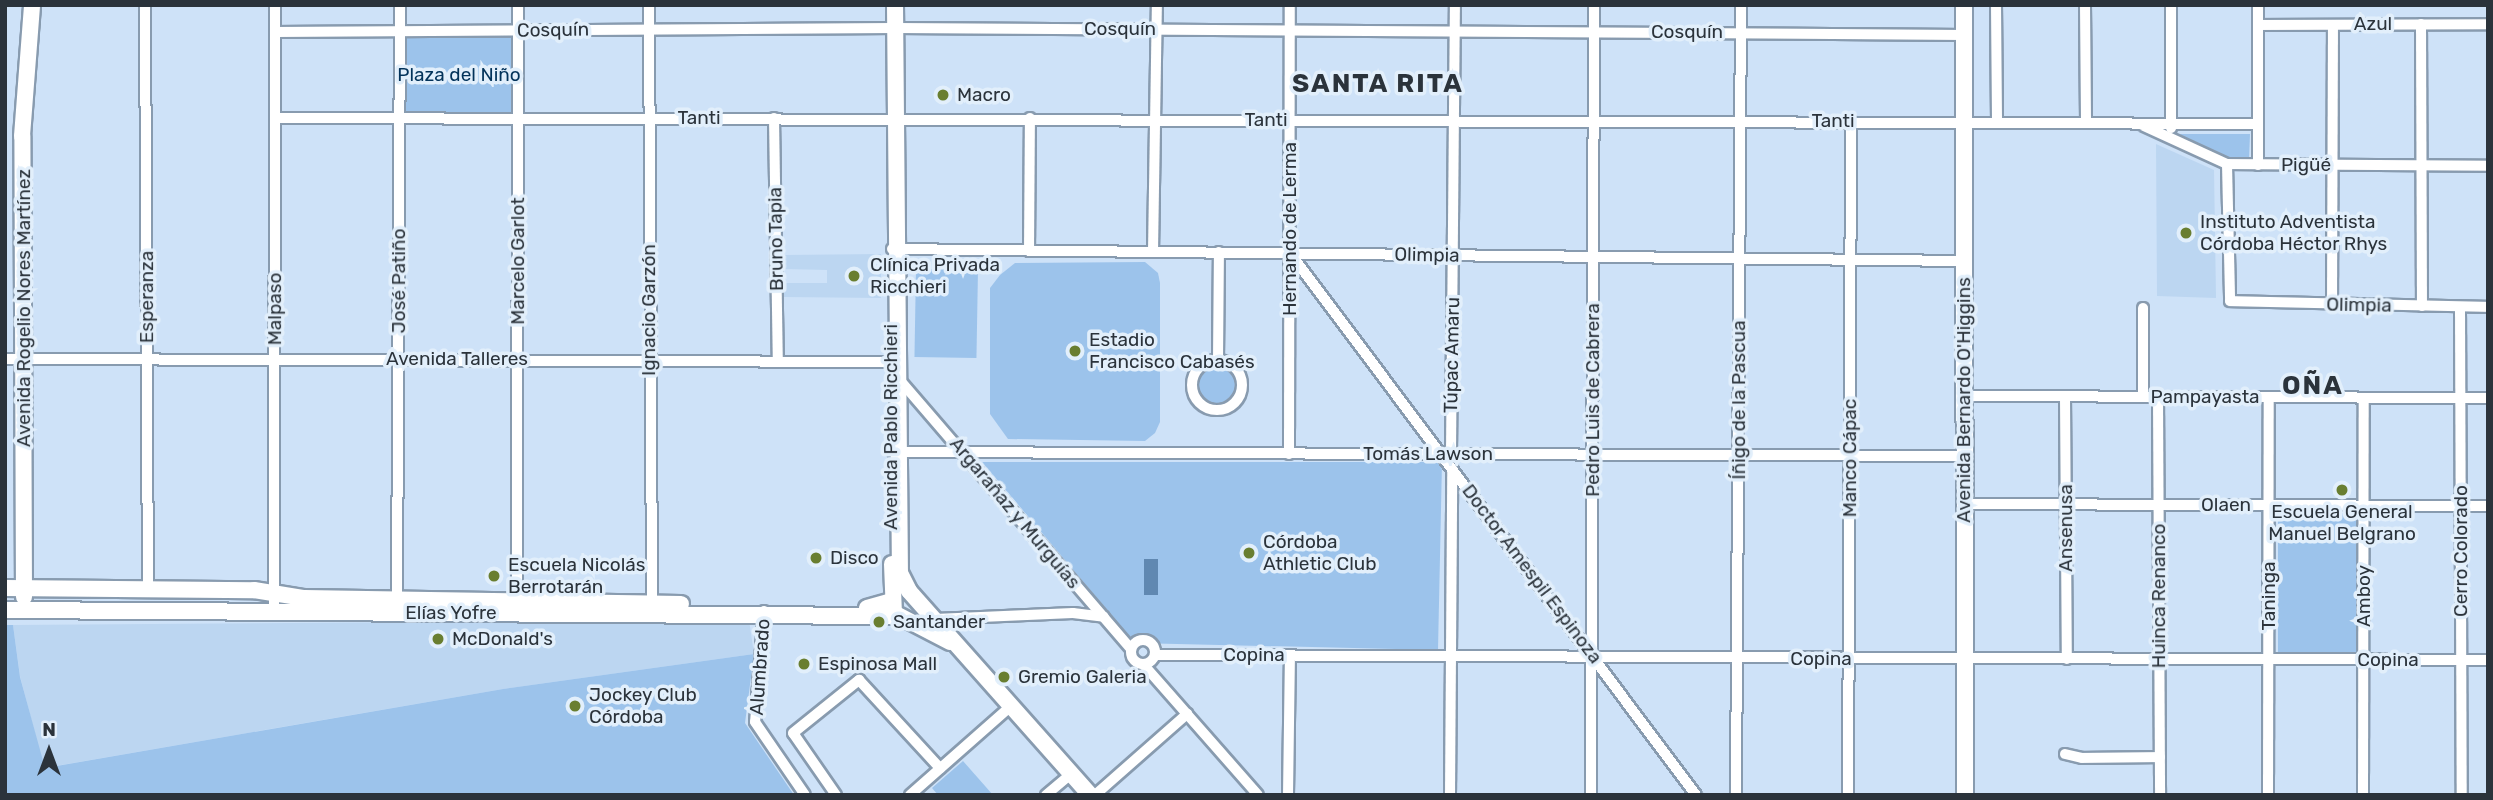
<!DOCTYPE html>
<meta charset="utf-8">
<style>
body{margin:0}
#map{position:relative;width:2493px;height:800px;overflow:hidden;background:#cee2f8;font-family:Rubik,sans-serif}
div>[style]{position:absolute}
.built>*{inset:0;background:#bcd6f1}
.green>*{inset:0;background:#9cc3eb;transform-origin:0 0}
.round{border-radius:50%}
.water>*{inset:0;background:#6088b1;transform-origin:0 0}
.roads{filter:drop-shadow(2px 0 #889baf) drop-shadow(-2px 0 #889baf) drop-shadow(0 2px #889baf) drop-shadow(0 -2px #889baf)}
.street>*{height:10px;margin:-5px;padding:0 5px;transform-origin:5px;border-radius:5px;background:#fff}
.street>.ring{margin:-5px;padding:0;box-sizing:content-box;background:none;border:10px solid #fff;border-radius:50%}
.secondary>*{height:16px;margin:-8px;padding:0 8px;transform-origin:8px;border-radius:8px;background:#fff}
.dots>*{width:19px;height:19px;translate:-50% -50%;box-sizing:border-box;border:4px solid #e2effb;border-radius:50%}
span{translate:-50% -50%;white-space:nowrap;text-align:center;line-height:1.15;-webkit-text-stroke:7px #e2effb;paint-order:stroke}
.street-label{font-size:19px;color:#2b333b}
.park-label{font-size:19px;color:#03335a}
.poi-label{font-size:19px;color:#2b333b}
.left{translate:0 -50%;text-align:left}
.district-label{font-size:26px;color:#2b333b;font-weight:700;letter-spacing:2px}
.frame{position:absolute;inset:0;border:7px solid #2b333b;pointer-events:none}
.north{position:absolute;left:14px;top:716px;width:70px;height:70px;-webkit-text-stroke:5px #e2effb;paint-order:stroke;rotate:0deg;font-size:19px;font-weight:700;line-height:28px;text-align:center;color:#2b333b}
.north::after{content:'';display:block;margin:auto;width:24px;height:32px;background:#2b333b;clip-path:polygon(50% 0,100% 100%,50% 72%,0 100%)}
</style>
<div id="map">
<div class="built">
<i style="clip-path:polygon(2156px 144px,2214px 170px,2216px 298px,2157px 296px)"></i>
<i style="clip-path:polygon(881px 254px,881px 298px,784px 297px,784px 283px,827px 283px,827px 270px,784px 269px,784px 255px)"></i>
<i style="clip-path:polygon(749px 620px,754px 654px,503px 689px,44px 768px,20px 676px,13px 625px)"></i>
</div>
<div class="green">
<i style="left:518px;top:30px;width:88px;height:118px;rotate:90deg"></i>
<i style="clip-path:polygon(2179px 134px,2250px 134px,2249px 160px,2231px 160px)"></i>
<i style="clip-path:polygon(1145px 262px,1158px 273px,1160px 283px,1160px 422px,1155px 433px,1145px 441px,1008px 439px,990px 414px,990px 288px,1000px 275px,1015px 263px)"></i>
<i style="left:916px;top:269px;width:62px;height:88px;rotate:1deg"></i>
<i class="round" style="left:1198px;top:366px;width:38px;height:38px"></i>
<i style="clip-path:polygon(982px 462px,1442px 462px,1438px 650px,1135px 643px)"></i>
<i style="left:2278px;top:513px;width:81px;height:140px"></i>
<i style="clip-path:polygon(5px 625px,13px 625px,20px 677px,45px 768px,503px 689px,754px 654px,745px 723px,794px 795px,5px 795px)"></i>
<i style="clip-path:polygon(963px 761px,993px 795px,938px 795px,932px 788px)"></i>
</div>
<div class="water">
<i style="left:1144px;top:559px;width:14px;height:36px"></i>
</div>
<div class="roads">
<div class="street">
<i style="left:145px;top:5px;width:585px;rotate:89.71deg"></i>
<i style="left:649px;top:5px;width:603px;rotate:89.71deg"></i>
<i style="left:1996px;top:5px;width:116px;rotate:89.5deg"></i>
<i style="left:2085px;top:5px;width:117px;rotate:89.5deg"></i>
<i style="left:2171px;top:5px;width:123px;rotate:90deg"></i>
<i style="left:2258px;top:5px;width:160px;rotate:90deg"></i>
<i style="left:2421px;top:24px;width:282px;rotate:89.8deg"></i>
<i style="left:2258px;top:25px;width:230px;rotate:-0.2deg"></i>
<i style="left:275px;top:32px;width:620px;rotate:-0.37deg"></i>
<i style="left:895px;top:28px;width:1070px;rotate:0.37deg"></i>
<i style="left:275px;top:118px;width:1983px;rotate:0.17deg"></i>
<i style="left:774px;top:118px;width:242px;rotate:89.1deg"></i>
<i style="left:2144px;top:126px;width:91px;rotate:24.6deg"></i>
<i style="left:2227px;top:164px;width:261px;rotate:0.4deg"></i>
<i style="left:2227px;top:164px;width:137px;rotate:88.7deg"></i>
<i style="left:2230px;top:301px;width:258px;rotate:1.3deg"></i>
<i style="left:892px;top:249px;width:1072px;rotate:0.64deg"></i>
<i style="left:1029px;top:251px;width:133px;rotate:-89.6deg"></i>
<i style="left:1153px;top:252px;width:247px;rotate:-89.1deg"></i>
<i style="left:1290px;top:253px;width:677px;rotate:53.16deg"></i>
<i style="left:2332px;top:305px;width:280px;rotate:-89.8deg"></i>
<i style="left:2460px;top:307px;width:488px;rotate:89.8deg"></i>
<i style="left:2143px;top:308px;width:89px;rotate:90deg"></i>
<i style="left:5px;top:359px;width:886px;rotate:0.19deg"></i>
<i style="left:891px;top:362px;width:17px;rotate:66deg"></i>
<i style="left:898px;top:378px;width:357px;rotate:49.3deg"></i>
<i class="ring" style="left:1192px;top:360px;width:40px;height:40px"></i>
<i style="left:1218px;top:360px;width:108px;rotate:-89.5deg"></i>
<i style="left:1965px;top:396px;width:523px;rotate:0.22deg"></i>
<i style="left:2065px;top:397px;width:262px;rotate:89.6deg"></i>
<i style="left:2158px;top:397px;width:398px;rotate:89.7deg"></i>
<i style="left:893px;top:452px;width:1072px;rotate:0.21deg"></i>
<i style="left:1451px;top:453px;width:448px;rotate:-89.5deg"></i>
<i style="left:1289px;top:454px;width:449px;rotate:-89.9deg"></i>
<i style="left:1964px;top:504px;width:524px;rotate:0.22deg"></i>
<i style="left:397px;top:599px;width:594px;rotate:-89.71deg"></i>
<i style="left:517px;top:601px;width:596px;rotate:-89.9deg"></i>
<i style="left:764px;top:611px;width:111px;rotate:94.6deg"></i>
<i style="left:755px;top:722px;width:88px;rotate:55.6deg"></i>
<i style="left:274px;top:612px;width:607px;rotate:-89.91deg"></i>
<i style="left:935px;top:619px;width:138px;rotate:-2.5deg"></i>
<i style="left:1073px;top:613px;width:31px;rotate:7deg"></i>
<i class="ring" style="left:1131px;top:640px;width:14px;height:14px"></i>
<i style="left:1155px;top:655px;width:1333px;rotate:0.21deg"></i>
<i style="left:1143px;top:664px;width:174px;rotate:48.7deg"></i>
<i style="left:2065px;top:754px;width:17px;rotate:13deg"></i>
<i style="left:2082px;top:758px;width:78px;rotate:-0.7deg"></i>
<i style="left:836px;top:795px;width:75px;rotate:-124.7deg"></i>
<i style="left:793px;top:733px;width:85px;rotate:-38.8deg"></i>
<i style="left:859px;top:680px;width:120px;rotate:47.4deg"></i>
<i style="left:910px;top:795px;width:135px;rotate:-41.4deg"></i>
<i style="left:1046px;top:795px;width:33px;rotate:-40deg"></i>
<i style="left:1095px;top:795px;width:123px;rotate:-41.4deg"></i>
<i style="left:1288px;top:795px;width:139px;rotate:-89.2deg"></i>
<i style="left:1450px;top:795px;width:326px;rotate:-89.6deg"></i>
<i style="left:1591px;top:795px;width:790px;rotate:-89.78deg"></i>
<i style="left:1736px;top:795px;width:790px;rotate:-89.64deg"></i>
<i style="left:1848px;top:795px;width:674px;rotate:-89.74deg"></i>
<i style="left:2268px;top:795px;width:398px;rotate:-89.9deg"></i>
<i style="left:2363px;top:795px;width:397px;rotate:-89.9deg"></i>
</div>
<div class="secondary">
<i style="left:895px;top:5px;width:568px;rotate:89.5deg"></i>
<i style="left:900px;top:573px;width:20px;rotate:63deg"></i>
<i style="left:909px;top:591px;width:273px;rotate:48.4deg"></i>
<i style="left:1964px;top:5px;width:790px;rotate:89.93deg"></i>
<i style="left:892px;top:564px;width:49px;rotate:87.7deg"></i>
<i style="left:894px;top:613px;width:63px;rotate:27.4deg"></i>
<i style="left:5px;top:588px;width:249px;rotate:0.5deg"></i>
<i style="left:254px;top:590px;width:51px;rotate:9.1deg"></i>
<i style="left:304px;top:598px;width:377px;rotate:0.9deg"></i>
<i style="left:24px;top:597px;width:461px;rotate:-90.2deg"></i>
<i style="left:22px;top:136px;width:131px;rotate:-85.6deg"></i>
<i style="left:867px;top:608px;width:25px;rotate:-16deg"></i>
<i style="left:5px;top:610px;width:892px;rotate:0.39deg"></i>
</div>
</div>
<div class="dots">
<i style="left:943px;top:95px;background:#697e30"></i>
<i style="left:2186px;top:233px;background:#697e30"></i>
<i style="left:854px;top:276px;background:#697e30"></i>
<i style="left:1075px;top:351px;background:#697e30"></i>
<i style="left:2342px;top:490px;background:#697e30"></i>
<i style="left:1249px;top:553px;background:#697e30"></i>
<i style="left:816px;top:558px;background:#697e30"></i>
<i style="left:494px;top:576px;background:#697e30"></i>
<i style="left:879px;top:622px;background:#697e30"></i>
<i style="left:438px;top:639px;background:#697e30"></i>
<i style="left:804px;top:664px;background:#697e30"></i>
<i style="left:1004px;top:677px;background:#697e30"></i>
<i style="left:575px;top:706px;background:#697e30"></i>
</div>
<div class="street-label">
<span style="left:2373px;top:24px">Azul</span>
<span style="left:1120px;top:29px">Cosquín</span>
<span style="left:553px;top:30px;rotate:-1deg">Cosquín</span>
<span style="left:1687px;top:32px">Cosquín</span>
<span style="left:699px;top:118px">Tanti</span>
<span style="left:1266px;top:120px">Tanti</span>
<span style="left:1833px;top:121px">Tanti</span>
<span style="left:2306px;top:165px">Pigüé</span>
<span style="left:1290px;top:229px;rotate:-90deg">Hernando de Lerma</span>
<span style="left:776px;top:239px;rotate:-91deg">Bruno Tapia</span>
<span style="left:1427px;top:255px;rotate:1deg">Olimpia</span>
<span style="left:518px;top:261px;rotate:-90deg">Marcelo Garlot</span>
<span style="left:399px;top:281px;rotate:-90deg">José Patiño</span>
<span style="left:147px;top:297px;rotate:-90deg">Esperanza</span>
<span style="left:2359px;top:305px;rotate:1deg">Olimpia</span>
<span style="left:24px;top:308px;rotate:-90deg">Avenida Rogelio Nores Martínez</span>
<span style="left:275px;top:309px;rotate:-90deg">Malpaso</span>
<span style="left:649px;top:310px;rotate:-90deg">Ignacio Garzón</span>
<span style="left:1452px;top:355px;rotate:-89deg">Túpac Amaru</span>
<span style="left:457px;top:359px">Avenida Talleres</span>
<span style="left:2205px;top:397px">Pampayasta</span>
<span style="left:1593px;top:400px;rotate:-90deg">Pedro Luis de Cabrera</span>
<span style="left:1739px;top:400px;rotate:-90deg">Íñigo de la Pascua</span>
<span style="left:1964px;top:400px;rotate:-90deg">Avenida Bernardo O'Higgins</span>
<span style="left:891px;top:427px;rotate:-90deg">Avenida Pablo Ricchieri</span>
<span style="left:1428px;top:454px">Tomás Lawson</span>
<span style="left:1850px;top:458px;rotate:-90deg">Manco Cápac</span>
<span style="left:2226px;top:505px">Olaen</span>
<span style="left:1015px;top:513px;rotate:50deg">Argarañaz y Murguías</span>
<span style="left:2066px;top:528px;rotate:-90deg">Ansenusa</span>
<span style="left:2461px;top:551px;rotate:-90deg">Cerro Colorado</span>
<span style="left:1532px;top:574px;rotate:53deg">Doctor Amespil Espinoza</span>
<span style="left:2159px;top:596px;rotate:-90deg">Huinca Renanco</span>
<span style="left:2269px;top:596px;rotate:-90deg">Taninga</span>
<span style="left:2364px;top:596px;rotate:-90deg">Amboy</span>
<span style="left:451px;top:613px">Elías Yofre</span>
<span style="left:1254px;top:655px">Copina</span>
<span style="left:1821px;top:659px">Copina</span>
<span style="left:2388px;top:660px">Copina</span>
<span style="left:760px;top:667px;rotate:-86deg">Alumbrado</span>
</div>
<div class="park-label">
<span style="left:459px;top:75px">Plaza del Niño</span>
</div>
<div class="poi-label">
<span class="left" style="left:957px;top:95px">Macro</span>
<span class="left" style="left:2200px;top:233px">Instituto Adventista<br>Córdoba Héctor Rhys</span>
<span class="left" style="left:870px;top:276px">Clínica Privada<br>Ricchieri</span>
<span class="left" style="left:1089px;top:351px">Estadio<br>Francisco Cabasés</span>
<span style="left:2342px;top:523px">Escuela General<br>Manuel Belgrano</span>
<span class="left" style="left:1263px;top:553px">Córdoba<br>Athletic Club</span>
<span class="left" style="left:830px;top:558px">Disco</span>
<span class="left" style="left:508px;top:576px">Escuela Nicolás<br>Berrotarán</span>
<span class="left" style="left:893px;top:622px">Santander</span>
<span class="left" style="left:452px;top:639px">McDonald's</span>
<span class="left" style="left:818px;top:664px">Espinosa Mall</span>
<span class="left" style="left:1018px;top:677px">Gremio Galeria</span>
<span class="left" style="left:589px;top:706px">Jockey Club<br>Córdoba</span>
</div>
<div class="district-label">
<span style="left:1378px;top:84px">SANTA RITA</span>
<span style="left:2313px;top:386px">OÑA</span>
</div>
<div class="frame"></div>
<div class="north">N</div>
</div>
